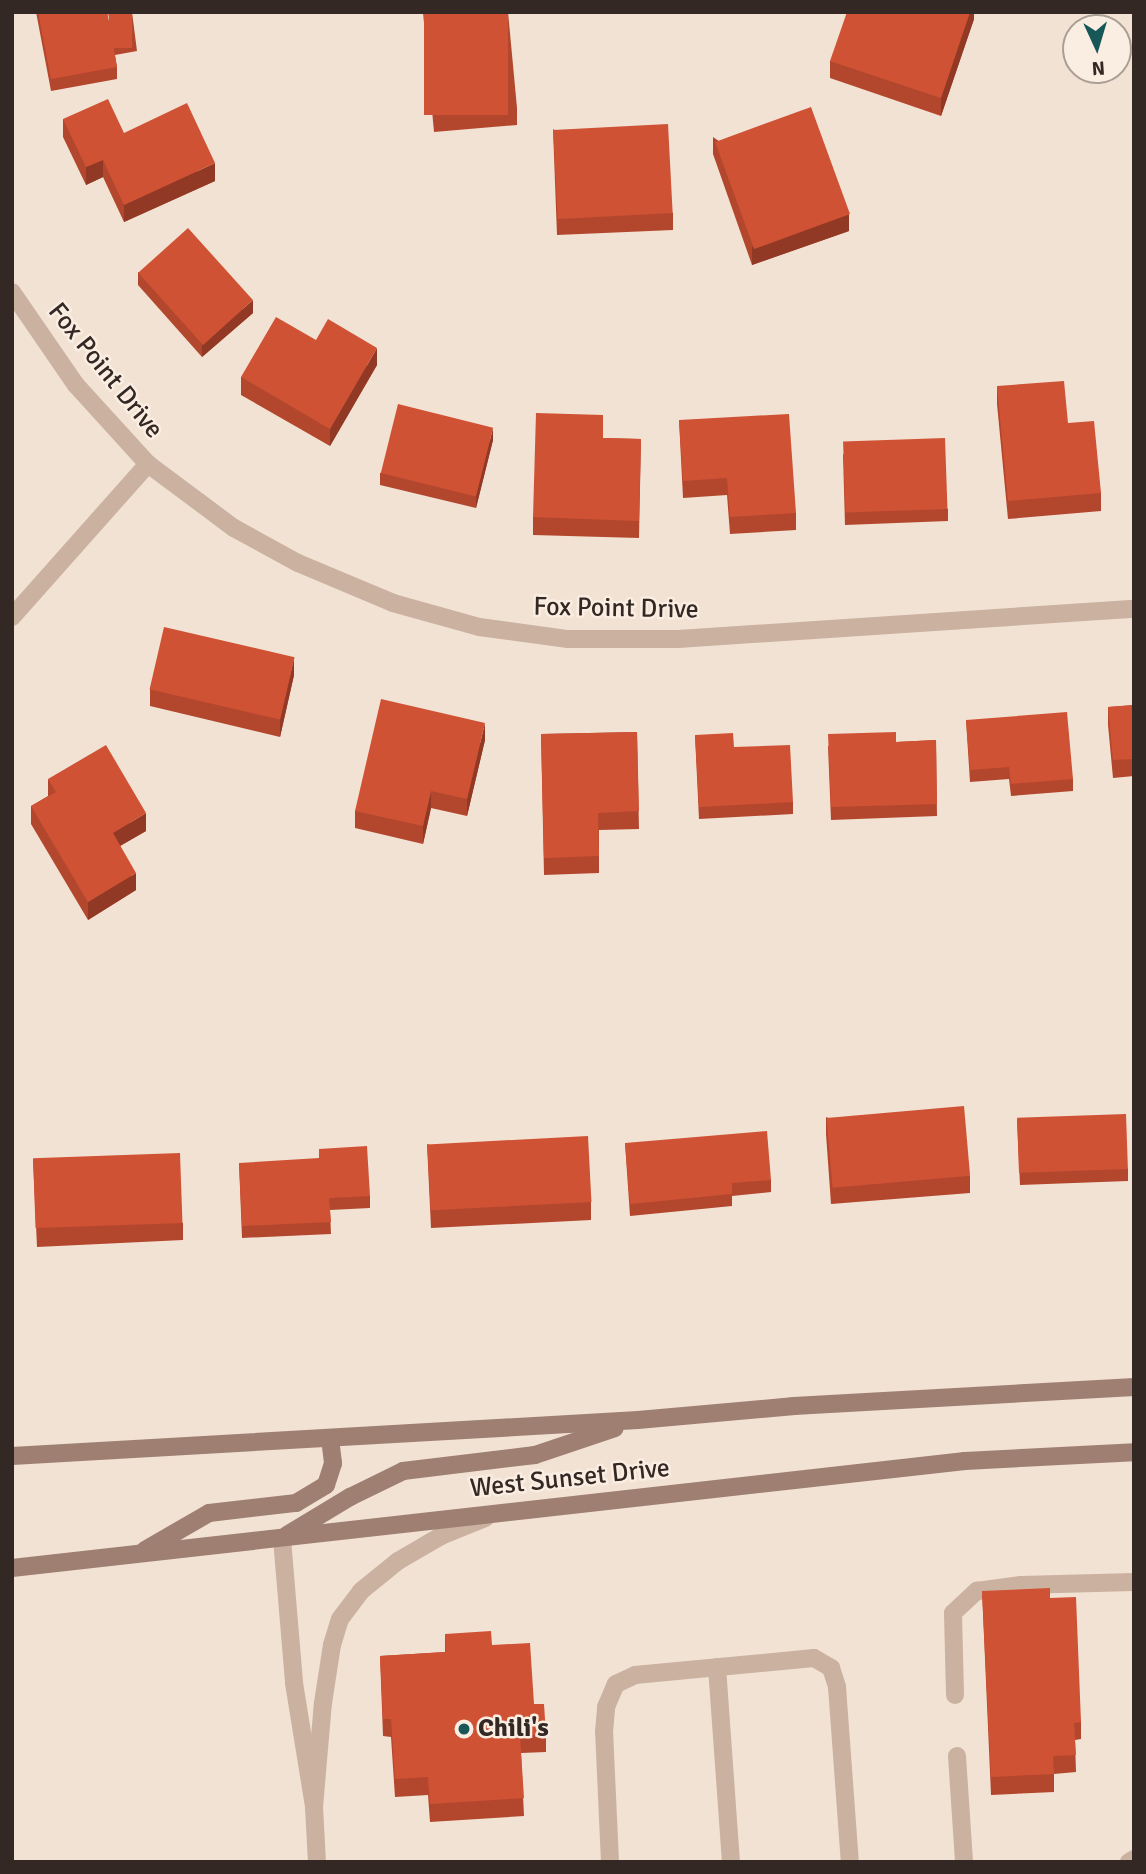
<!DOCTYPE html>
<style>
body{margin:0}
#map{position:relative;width:1146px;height:1874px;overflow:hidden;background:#f2e2d4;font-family:Signika,sans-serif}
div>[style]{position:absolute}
.lane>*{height:18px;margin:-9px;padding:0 9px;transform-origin:9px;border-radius:9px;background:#cbb1a0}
.street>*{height:18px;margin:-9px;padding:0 9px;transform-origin:9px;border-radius:9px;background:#cbb1a0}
.secondary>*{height:18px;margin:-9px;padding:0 9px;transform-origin:9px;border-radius:9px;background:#9e7f71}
.wall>*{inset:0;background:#b3472e}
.shaded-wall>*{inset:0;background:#923925}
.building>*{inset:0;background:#d05235;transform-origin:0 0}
.dots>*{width:19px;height:19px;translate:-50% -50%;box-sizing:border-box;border:4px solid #faede1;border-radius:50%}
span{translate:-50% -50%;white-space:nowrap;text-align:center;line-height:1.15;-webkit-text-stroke:5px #faede1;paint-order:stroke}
.street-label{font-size:26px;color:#342824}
.poi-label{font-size:26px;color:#342824;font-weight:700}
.left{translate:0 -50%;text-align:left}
.frame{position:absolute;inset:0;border:14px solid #342824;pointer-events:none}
.north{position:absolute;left:1062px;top:14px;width:70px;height:70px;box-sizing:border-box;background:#faede1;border:2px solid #ab9e95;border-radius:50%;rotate:176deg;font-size:19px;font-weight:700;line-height:28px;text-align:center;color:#342824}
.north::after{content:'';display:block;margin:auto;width:24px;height:32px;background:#175758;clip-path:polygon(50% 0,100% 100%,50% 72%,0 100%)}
</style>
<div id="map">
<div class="lane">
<i style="left:282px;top:1539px;width:144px;rotate:85.2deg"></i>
<i style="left:294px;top:1683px;width:126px;rotate:80.8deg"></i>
<i style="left:314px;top:1807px;width:55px;rotate:86.9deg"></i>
<i style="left:717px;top:1667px;width:196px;rotate:85.9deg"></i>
<i style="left:955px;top:1695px;width:82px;rotate:-91.4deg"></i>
<i style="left:953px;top:1613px;width:33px;rotate:-43deg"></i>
<i style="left:977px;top:1591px;width:44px;rotate:-7.8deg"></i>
<i style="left:1021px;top:1585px;width:113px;rotate:-1.5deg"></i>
<i style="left:957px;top:1756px;width:106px;rotate:86.2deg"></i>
<i style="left:314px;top:1807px;width:104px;rotate:-85.1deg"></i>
<i style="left:323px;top:1703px;width:59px;rotate:-81.2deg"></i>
<i style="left:332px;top:1645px;width:27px;rotate:-73deg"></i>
<i style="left:340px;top:1619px;width:35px;rotate:-53deg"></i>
<i style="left:361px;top:1591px;width:48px;rotate:-39deg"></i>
<i style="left:398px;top:1561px;width:50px;rotate:-30.2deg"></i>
<i style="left:441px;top:1536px;width:48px;rotate:-22.2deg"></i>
<i style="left:610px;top:1862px;width:130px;rotate:-92.6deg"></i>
<i style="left:604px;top:1732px;width:25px;rotate:-85deg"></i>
<i style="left:606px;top:1707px;width:25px;rotate:-67deg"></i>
<i style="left:616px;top:1684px;width:21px;rotate:-25deg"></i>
<i style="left:635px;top:1675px;width:180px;rotate:-5.4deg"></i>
<i style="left:814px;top:1658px;width:20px;rotate:30deg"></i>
<i style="left:831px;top:1668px;width:20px;rotate:72deg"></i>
<i style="left:837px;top:1687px;width:175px;rotate:85.8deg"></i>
<i style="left:1129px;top:1862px;width:6px;rotate:-31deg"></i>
</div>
<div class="street">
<i style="left:12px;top:292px;width:113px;rotate:55.5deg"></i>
<i style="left:76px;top:385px;width:107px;rotate:47.7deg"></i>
<i style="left:148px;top:464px;width:107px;rotate:36.7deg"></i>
<i style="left:234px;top:528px;width:73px;rotate:28.7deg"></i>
<i style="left:298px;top:563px;width:103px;rotate:22.8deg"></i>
<i style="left:393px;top:603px;width:89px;rotate:15.6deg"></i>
<i style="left:479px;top:627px;width:90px;rotate:7.7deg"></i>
<i style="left:568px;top:639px;width:110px"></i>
<i style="left:678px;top:639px;width:457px;rotate:-3.8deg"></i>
<i style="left:12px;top:617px;width:205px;rotate:-48.4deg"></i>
</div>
<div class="secondary">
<i style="left:12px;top:1456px;width:627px;rotate:-3.29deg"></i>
<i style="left:638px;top:1420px;width:157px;rotate:-5.1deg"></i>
<i style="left:794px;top:1406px;width:341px;rotate:-3.2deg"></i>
<i style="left:287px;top:1535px;width:74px;rotate:-31.1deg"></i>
<i style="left:350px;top:1497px;width:59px;rotate:-26.1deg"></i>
<i style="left:403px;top:1471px;width:133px;rotate:-6.9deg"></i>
<i style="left:535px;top:1455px;width:84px;rotate:-18.6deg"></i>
<i style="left:145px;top:1550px;width:74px;rotate:-30deg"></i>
<i style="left:209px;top:1513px;width:88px;rotate:-6.6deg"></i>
<i style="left:296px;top:1503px;width:35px;rotate:-31deg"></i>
<i style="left:326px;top:1485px;width:23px;rotate:-72deg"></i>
<i style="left:333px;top:1463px;width:25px;rotate:-97deg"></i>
<i style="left:12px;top:1568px;width:959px;rotate:-6.41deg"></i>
<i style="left:965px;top:1461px;width:169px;rotate:-3deg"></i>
</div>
<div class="wall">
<i style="clip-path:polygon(36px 12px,107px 12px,112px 38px,108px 12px,132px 12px,137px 51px,115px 55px,117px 67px,117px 79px,51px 91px)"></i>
<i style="clip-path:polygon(423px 12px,508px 12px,517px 108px,517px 125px,434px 132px)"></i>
<i style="clip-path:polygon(974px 12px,974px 19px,941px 116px,830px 78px,830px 61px)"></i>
<i style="clip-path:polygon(63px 119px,124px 133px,215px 181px,124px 222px,103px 177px,86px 185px,63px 137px)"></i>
<i style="clip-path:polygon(553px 129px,673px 213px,673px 230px,557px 235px)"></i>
<i style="clip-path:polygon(713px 137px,849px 231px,752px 265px,713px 154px)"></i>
<i style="clip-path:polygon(138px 272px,253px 313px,202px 357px,138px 285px)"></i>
<i style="clip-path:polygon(377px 365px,330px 446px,241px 395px,241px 377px)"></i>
<i style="clip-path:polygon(997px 386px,1068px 423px,1101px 493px,1101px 511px,1008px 519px,997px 404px)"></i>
<i style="clip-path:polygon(679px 420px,796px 513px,796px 530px,730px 534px,727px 495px,683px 498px)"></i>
<i style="clip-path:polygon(603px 438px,641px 439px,639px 538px,533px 535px,533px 517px)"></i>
<i style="clip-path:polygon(493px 440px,476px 508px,380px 485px,380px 473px)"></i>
<i style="clip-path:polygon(843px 454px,948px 509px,948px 521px,845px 525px)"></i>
<i style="clip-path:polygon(294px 675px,280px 737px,150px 706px,150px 689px)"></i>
<i style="clip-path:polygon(1134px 705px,1134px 776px,1113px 778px,1108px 725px,1108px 707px)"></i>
<i style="clip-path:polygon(966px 720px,1073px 779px,1073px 791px,1011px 796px,1009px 779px,970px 782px)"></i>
<i style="clip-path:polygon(637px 732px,639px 829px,599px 830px,599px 873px,544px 875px,541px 734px)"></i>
<i style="clip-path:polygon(695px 735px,734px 747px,793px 802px,793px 814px,699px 819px)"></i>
<i style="clip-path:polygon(485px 740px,467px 816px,431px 808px,423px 844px,355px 828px,355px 811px)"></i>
<i style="clip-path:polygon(936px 740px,937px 816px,831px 820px,828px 746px,896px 742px)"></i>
<i style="clip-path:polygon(48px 779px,146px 831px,120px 846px,136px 890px,88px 920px,31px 824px,31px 806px,48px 796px)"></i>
<i style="clip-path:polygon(826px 1117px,970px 1176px,970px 1193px,831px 1204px,826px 1134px)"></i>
<i style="clip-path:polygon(1017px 1119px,1128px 1169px,1128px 1181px,1020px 1185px)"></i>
<i style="clip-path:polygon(625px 1143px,771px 1180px,771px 1192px,732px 1196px,732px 1206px,630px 1216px)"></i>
<i style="clip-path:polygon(427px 1144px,591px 1202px,591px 1220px,431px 1228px)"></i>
<i style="clip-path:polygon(33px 1159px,183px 1223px,183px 1240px,37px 1247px)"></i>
<i style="clip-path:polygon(239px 1163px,370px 1196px,370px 1208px,330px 1210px,331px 1234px,242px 1238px)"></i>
<i style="clip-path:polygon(982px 1591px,1050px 1598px,1081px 1722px,1081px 1739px,1075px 1740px,1076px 1772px,1054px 1774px,1054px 1792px,991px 1795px)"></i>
<i style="clip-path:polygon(445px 1634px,492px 1645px,534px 1704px,546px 1734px,546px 1752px,521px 1753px,524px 1816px,430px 1822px,428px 1795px,395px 1797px,391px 1737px,383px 1736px,380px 1656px,445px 1652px)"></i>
</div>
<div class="shaded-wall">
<i style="clip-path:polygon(970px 12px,974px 12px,974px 19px,941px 116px,941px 98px)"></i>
<i style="clip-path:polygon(103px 160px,103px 177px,86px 185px,86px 167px)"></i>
<i style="clip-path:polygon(215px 163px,215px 181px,124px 222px,124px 205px)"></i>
<i style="clip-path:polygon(849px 214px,849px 231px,752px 265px,752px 247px)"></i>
<i style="clip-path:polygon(253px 300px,253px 313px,202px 357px,202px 345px)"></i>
<i style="clip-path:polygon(377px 348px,377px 365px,330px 446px,330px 429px)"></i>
<i style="clip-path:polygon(493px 428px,493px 440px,476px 508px,476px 496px)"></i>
<i style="clip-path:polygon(294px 658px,294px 675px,280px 737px,280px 719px)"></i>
<i style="clip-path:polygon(485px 723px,485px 740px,467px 816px,467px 799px)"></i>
<i style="clip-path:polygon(431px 791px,431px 808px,423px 844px,423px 826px)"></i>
<i style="clip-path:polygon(146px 813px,146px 831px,113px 850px,113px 833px)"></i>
<i style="clip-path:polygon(136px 873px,136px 890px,88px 920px,88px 902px)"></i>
</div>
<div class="building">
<i style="clip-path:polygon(38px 12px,107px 12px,117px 67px,51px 79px)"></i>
<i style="left:109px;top:12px;width:23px;height:36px"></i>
<i style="left:424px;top:12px;width:84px;height:103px"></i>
<i style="clip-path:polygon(847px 12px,970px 12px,941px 98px,830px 61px)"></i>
<i style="clip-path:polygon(108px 99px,124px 133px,187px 103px,215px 163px,124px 205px,103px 160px,86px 167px,63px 119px)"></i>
<i style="left:811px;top:107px;width:114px;height:102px;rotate:70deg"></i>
<i style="left:668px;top:124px;width:89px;height:115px;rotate:87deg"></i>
<i style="left:188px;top:228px;width:97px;height:67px;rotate:48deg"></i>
<i style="clip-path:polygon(276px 317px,316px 340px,328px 319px,377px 348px,330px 429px,241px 377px)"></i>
<i style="clip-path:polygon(1064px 381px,1068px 423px,1094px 421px,1101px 493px,1008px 501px,997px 386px)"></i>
<i style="left:398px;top:404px;width:98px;height:71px;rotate:14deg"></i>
<i style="clip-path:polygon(536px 413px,603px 415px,603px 438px,641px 439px,639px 521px,533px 517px)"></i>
<i style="clip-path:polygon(789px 414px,796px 513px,730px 517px,727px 478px,683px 481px,679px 420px)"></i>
<i style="left:945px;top:438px;width:71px;height:102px;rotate:88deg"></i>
<i style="left:164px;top:627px;width:134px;height:64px;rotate:13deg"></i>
<i style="clip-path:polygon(381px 699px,485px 723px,467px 799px,431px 791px,423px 826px,355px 811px)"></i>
<i style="clip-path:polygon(1134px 705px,1134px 759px,1113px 760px,1108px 707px)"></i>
<i style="clip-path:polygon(1067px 712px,1073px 779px,1011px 784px,1009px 767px,970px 770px,966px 720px)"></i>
<i style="clip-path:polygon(637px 732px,639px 811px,598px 813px,599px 856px,544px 858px,541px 734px)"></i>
<i style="clip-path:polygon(896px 732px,896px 742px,936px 740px,937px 804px,831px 807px,828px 734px)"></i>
<i style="clip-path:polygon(733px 733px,734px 747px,790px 745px,793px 802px,699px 807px,695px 735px)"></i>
<i style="clip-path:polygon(106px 745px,146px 813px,113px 833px,136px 873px,88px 902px,31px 806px,56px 792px,48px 779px)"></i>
<i style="left:964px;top:1106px;width:70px;height:138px;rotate:85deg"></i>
<i style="left:1126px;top:1114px;width:55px;height:109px;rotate:88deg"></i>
<i style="clip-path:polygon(767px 1131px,771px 1180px,732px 1183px,732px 1194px,630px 1204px,625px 1143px)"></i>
<i style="left:588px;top:1136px;width:66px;height:161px;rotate:87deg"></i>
<i style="clip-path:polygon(367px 1146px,370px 1196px,329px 1198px,331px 1222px,242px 1226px,239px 1163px,319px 1158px,319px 1149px)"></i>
<i style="left:180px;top:1153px;width:70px;height:147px;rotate:88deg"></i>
<i style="clip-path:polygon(1050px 1588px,1050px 1598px,1076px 1597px,1081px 1722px,1074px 1723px,1076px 1755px,1053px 1756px,1054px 1774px,991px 1777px,982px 1591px)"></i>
<i style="clip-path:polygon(491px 1631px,492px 1645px,530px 1643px,534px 1704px,544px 1704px,546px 1734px,520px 1736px,524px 1798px,430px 1804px,428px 1777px,395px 1779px,391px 1719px,383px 1719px,380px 1656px,446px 1652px,445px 1634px)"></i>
</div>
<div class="dots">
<i style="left:464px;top:1729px;background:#175758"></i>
</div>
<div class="street-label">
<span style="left:105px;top:371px;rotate:51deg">Fox Point Drive</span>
<span style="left:616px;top:609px;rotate:1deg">Fox Point Drive</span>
<span style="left:570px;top:1479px;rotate:-6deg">West Sunset Drive</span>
</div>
<div class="poi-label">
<span class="left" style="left:478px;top:1729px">Chili's</span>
</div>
<div class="frame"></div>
<div class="north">N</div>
</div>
